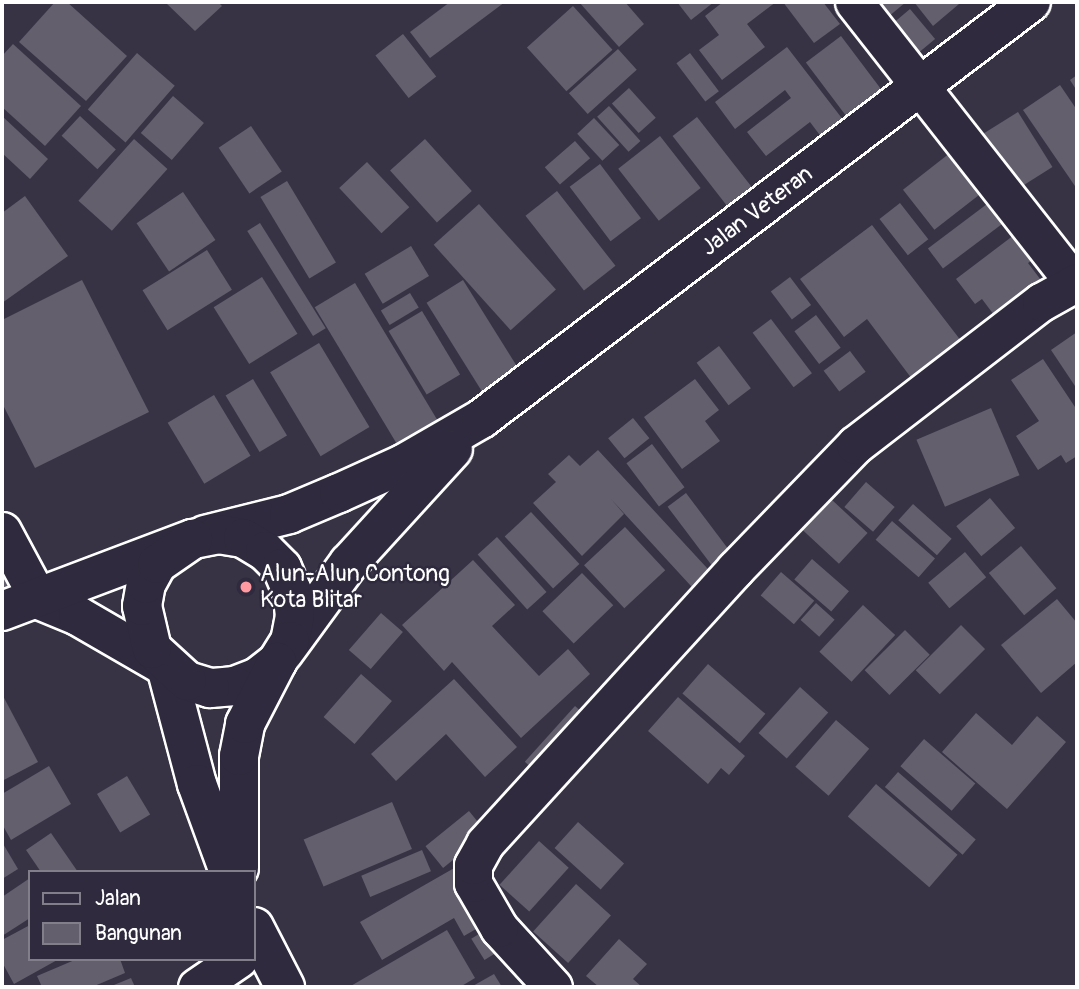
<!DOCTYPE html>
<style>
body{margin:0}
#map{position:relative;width:1079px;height:989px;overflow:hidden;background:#373345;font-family:Pangolin,sans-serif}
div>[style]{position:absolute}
.building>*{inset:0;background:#635f6d;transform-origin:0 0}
.roads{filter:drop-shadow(2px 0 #fff) drop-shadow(-2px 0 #fff) drop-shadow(0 2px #fff) drop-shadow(0 -2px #fff)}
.street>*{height:37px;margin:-18.5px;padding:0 18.5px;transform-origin:18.5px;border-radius:18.5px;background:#2f2a3d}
.primary>*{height:38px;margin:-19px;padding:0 19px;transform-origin:19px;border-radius:19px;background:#2f2a3d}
.highway>*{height:38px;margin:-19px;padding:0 19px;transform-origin:19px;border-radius:19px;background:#2f2a3d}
.dots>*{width:19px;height:19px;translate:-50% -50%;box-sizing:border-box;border:4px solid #2f2a3d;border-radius:50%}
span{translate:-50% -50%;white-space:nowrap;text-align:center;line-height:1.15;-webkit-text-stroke:5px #2f2a3d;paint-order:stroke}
.street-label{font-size:23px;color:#fff}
.poi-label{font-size:23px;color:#fff}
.left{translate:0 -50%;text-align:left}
.frame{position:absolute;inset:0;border:4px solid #fff;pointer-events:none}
.legend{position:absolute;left:28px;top:870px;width:228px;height:91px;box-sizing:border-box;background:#2f2a3d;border:2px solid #827f8b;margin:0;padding:9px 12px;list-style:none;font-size:21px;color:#fff}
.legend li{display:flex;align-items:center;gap:14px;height:35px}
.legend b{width:35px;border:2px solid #827f8b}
</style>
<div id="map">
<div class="building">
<i style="clip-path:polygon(55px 2px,67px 2px,127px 56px,86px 101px,19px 42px)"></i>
<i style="clip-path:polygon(165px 2px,218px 2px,222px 6px,195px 31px)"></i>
<i style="clip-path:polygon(450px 2px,505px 2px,430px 58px,410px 32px)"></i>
<i style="clip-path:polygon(579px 2px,625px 2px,644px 24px,619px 47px)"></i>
<i style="clip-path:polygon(677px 2px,714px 2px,691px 20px)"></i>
<i style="clip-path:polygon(723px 2px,776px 2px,747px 24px,765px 47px,722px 80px,699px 50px,719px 35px,705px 16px)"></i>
<i style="clip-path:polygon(783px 2px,823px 2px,840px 24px,814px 43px)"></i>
<i style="clip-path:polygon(876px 2px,906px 2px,888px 17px)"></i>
<i style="clip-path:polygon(914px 2px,958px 2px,959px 4px,933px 26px)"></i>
<i style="left:573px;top:6px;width:59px;height:62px;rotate:48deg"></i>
<i style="left:910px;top:9px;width:39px;height:31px;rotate:50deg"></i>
<i style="left:403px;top:34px;width:54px;height:35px;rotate:52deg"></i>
<i style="left:841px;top:36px;width:67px;height:44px;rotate:53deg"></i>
<i style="clip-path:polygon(13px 44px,81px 106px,45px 146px,2px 107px,2px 56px)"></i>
<i style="clip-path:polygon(787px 47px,844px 121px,822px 138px,810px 122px,766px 156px,747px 132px,791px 98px,785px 90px,735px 129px,715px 102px)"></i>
<i style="left:618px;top:49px;width:28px;height:66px;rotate:48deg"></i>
<i style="left:137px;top:53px;width:50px;height:75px;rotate:41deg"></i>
<i style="left:690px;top:53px;width:48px;height:17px;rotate:53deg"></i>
<i style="clip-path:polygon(1077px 75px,1077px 91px,1070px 80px)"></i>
<i style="clip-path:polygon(1060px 85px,1077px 110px,1077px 189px,1023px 110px)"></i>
<i style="left:629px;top:88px;width:40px;height:23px;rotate:48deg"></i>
<i style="left:173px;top:96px;width:41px;height:49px;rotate:41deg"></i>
<i style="left:609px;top:106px;width:47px;height:16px;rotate:48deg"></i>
<i style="left:1018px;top:112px;width:65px;height:50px;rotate:58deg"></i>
<i style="clip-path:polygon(2px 116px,48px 159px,30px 179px,2px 153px)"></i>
<i style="left:80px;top:116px;width:49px;height:27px;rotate:43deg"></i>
<i style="left:697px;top:117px;width:94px;height:31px;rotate:52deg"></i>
<i style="left:594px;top:118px;width:37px;height:23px;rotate:47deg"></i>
<i style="left:251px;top:126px;width:55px;height:39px;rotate:56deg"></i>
<i style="left:660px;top:136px;width:66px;height:53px;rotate:52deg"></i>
<i style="left:134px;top:139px;width:45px;height:83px;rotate:42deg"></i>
<i style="left:425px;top:139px;width:70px;height:47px;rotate:48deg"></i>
<i style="left:575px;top:141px;width:23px;height:40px;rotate:49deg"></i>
<i style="left:955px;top:149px;width:51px;height:66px;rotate:52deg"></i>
<i style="left:367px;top:162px;width:62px;height:38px;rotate:47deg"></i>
<i style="left:600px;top:164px;width:68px;height:38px;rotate:53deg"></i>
<i style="left:287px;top:181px;width:95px;height:31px;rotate:59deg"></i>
<i style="left:557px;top:191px;width:95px;height:40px;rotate:52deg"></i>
<i style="left:183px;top:192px;width:58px;height:56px;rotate:56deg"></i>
<i style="clip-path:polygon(25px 196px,68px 256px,2px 303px,2px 213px)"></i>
<i style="left:995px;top:198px;width:25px;height:84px;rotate:53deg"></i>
<i style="left:900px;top:203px;width:46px;height:26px;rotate:52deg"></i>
<i style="left:479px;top:204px;width:115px;height:61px;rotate:48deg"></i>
<i style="left:260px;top:223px;width:124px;height:15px;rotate:58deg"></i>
<i style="clip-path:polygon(872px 225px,965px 346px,915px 383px,867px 319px,844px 337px,800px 279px)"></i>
<i style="clip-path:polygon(1018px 232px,1037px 257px,1028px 263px,1047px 288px,1000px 323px,982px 299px,975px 304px,956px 279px)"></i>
<i style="left:411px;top:246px;width:35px;height:54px;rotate:59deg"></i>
<i style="left:207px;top:250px;width:47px;height:76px;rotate:58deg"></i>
<i style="left:262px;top:277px;width:67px;height:57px;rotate:58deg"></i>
<i style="left:790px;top:277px;width:35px;height:24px;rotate:53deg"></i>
<i style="clip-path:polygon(82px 280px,149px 412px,35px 468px,2px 403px,2px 320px)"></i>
<i style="left:463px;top:280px;width:105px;height:43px;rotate:58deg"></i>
<i style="left:355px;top:283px;width:166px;height:47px;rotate:59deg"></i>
<i style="left:410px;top:293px;width:17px;height:34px;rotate:59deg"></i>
<i style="left:422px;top:311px;width:74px;height:39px;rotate:59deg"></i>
<i style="left:816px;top:315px;width:41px;height:27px;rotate:53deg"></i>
<i style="left:771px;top:319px;width:68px;height:23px;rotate:53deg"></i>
<i style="clip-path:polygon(1077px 332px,1077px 389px,1051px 350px)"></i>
<i style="left:319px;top:343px;width:98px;height:57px;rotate:59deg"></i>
<i style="left:719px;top:346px;width:53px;height:28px;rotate:53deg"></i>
<i style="left:850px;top:351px;width:26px;height:33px;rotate:53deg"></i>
<i style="clip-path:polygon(1043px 359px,1077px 410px,1077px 456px,1066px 463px,1061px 455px,1038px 470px,1016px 436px,1039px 421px,1011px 380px)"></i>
<i style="left:253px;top:379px;width:66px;height:32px;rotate:59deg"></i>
<i style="clip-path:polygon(695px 379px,719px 410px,705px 421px,720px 441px,682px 469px,644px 417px)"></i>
<i style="left:214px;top:395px;width:71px;height:54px;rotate:59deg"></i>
<i style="left:991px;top:408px;width:73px;height:81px;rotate:67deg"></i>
<i style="left:633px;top:418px;width:26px;height:32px;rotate:51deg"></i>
<i style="left:652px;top:444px;width:54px;height:32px;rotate:53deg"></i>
<i style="clip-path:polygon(598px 450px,719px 581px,702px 598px,611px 499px,624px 514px,582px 556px,533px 503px,556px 482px,548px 474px,569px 455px,580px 466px)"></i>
<i style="left:866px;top:482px;width:38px;height:33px;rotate:41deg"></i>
<i style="left:686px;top:493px;width:88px;height:23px;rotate:53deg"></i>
<i style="left:990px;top:498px;width:39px;height:44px;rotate:50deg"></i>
<i style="left:831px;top:499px;width:50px;height:42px;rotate:43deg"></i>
<i style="left:913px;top:504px;width:52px;height:22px;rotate:42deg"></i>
<i style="left:531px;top:512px;width:71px;height:36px;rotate:47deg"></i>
<i style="left:892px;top:521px;width:57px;height:25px;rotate:41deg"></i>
<i style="left:625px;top:527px;width:59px;height:56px;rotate:47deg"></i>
<i style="left:497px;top:537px;width:74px;height:26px;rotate:48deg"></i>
<i style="left:1021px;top:546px;width:55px;height:42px;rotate:50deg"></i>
<i style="clip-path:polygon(2px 550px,21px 595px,2px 602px)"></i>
<i style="left:965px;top:552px;width:33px;height:48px;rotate:50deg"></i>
<i style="left:812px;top:559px;width:49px;height:27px;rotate:41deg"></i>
<i style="clip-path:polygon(473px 560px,515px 605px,492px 626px,539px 676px,568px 649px,590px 674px,521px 738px,452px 662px,444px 671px,402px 625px)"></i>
<i style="left:781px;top:572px;width:44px;height:31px;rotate:41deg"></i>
<i style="left:582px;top:573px;width:45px;height:55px;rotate:46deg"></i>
<i style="clip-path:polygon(1057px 599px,1077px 623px,1077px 662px,1041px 693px,1001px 645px)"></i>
<i style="left:816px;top:603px;width:25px;height:23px;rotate:42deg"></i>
<i style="left:863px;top:605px;width:44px;height:64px;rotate:43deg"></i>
<i style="left:381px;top:613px;width:29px;height:49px;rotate:41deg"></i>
<i style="left:961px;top:625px;width:34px;height:64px;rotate:45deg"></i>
<i style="left:905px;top:630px;width:35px;height:57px;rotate:45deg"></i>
<i style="left:708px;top:664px;width:76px;height:39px;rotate:41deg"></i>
<i style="left:361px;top:674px;width:41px;height:57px;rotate:41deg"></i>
<i style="clip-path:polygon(454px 679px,517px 747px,485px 777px,446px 734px,396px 781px,371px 754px)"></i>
<i style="left:800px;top:687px;width:38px;height:62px;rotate:42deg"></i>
<i style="clip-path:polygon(2px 694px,38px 762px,2px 781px)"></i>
<i style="clip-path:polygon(678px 697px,745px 756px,729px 775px,721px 768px,708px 784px,648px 731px)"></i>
<i style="left:575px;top:706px;width:24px;height:75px;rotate:42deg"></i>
<i style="clip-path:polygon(976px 713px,1012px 745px,1037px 716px,1066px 742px,1007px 809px,942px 752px)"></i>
<i style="left:836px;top:720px;width:44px;height:62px;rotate:41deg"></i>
<i style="left:924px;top:739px;width:68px;height:36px;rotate:41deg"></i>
<i style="clip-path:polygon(49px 766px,71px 804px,11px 840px,2px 824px,2px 794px)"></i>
<i style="left:898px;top:772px;width:103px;height:20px;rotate:41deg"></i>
<i style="left:127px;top:776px;width:45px;height:35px;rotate:59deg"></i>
<i style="left:876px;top:784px;width:108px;height:43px;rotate:41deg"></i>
<i style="left:392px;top:802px;width:51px;height:96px;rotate:67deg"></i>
<i style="left:469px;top:811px;width:28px;height:56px;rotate:51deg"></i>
<i style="left:578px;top:822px;width:62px;height:35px;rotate:42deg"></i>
<i style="clip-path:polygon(51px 833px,78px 872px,41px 872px,26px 850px)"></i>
<i style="left:539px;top:841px;width:40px;height:59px;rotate:42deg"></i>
<i style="clip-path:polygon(2px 842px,18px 869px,2px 879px)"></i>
<i style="left:422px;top:850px;width:23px;height:66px;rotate:67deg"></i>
<i style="clip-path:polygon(456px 867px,488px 922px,464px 936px,454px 918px,382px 960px,360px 922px)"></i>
<i style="clip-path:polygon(30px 878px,30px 918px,2px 936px,2px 897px)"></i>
<i style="left:576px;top:884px;width:47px;height:64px;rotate:42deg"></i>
<i style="left:495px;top:924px;width:25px;height:28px;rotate:58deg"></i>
<i style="clip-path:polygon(30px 925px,30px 959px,59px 959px,14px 984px,2px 962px,2px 940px)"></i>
<i style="clip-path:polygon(447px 930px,475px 978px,460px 987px,349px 987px)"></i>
<i style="clip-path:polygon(619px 939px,647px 964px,633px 979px,642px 987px,599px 987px,586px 976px)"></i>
<i style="clip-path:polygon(77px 959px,120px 959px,125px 973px,92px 987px,42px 987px,37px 976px)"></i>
<i style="clip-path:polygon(494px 974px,502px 987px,471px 987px)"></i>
<i style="clip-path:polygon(131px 978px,135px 987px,109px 987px)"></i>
</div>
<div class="roads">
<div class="street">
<i style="left:854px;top:2px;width:358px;rotate:51.9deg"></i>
<i style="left:2px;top:531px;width:78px;rotate:61.8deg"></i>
<i style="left:197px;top:987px;width:50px;rotate:-34.3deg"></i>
<i style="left:553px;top:987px;width:80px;rotate:-132.5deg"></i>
<i style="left:499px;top:928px;width:52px;rotate:-120deg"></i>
<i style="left:473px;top:883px;width:18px;rotate:-90deg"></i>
<i style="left:473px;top:865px;width:25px;rotate:-61deg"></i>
<i style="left:485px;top:843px;width:371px;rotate:-47.6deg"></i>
<i style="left:735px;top:569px;width:173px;rotate:-45.9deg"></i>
<i style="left:855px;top:445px;width:235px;rotate:-37.6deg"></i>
<i style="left:1041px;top:302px;width:41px;rotate:-29.1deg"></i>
</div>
<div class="primary">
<i style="left:205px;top:535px;width:87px;rotate:-14deg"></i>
<i style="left:289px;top:514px;width:54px;rotate:-22.8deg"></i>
<i style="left:339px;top:493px;width:72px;rotate:-24.4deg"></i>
<i style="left:405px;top:463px;width:88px;rotate:-30.1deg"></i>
<i style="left:481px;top:419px;width:690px;rotate:-37.17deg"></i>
<i style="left:284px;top:652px;width:110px;rotate:-53.9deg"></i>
<i style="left:349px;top:563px;width:154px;rotate:-47.6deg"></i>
</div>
<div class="highway">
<i style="left:39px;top:600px;width:42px;rotate:22.3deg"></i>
<i style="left:78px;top:616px;width:102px;rotate:30.1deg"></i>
<i style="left:166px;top:667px;width:121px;rotate:75.2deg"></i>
<i style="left:197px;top:784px;width:94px;rotate:70deg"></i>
<i style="left:2px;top:611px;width:204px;rotate:-20.7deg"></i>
<i style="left:193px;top:539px;width:25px;rotate:-11deg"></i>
<i style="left:218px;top:534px;width:25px;rotate:9deg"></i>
<i style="left:243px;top:538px;width:26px;rotate:31deg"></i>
<i style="left:265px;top:551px;width:24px;rotate:45deg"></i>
<i style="left:282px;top:568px;width:25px;rotate:67deg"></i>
<i style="left:292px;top:591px;width:25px;rotate:83deg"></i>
<i style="left:295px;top:616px;width:25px;rotate:101deg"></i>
<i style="left:290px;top:641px;width:25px;rotate:122deg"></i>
<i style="left:277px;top:662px;width:24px;rotate:142deg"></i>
<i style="left:258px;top:677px;width:25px;rotate:159deg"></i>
<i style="left:235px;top:686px;width:25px;rotate:175deg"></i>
<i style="left:210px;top:688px;width:24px;rotate:-163deg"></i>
<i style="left:187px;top:681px;width:47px;rotate:-137.6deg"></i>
<i style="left:152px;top:649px;width:44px;rotate:-103.1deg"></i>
<i style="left:142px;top:606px;width:22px;rotate:-80deg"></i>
<i style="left:146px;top:584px;width:23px;rotate:-61deg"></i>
<i style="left:157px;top:564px;width:44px;rotate:-34.8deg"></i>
<i style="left:239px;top:868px;width:112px;rotate:-90deg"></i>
<i style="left:239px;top:756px;width:33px;rotate:-79deg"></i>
<i style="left:245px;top:724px;width:70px;rotate:-62.7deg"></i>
<i style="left:254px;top:927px;width:68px;rotate:62.7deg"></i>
</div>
</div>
<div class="dots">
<i style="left:246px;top:587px;background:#ff9aa2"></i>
</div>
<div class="street-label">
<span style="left:757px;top:211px;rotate:-37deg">Jalan Veteran</span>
</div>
<div class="poi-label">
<span class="left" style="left:260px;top:587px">Alun-Alun Contong<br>Kota Blitar</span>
</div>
<div class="frame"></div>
<ul class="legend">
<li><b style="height:9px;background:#2f2a3d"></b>Jalan</li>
<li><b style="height:19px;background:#635f6d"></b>Bangunan</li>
</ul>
</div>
